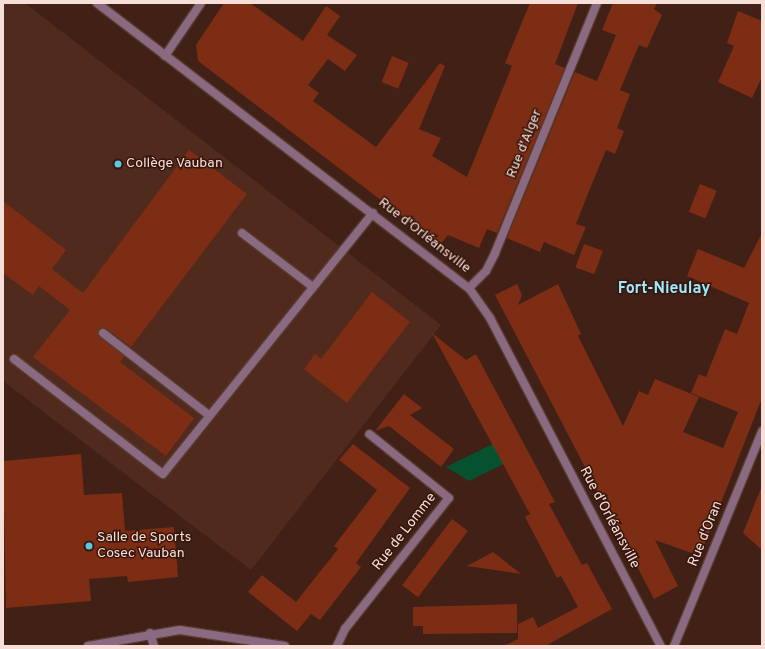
<!DOCTYPE html>
<meta charset="utf-8">
<style>
body{margin:0}
#map{position:relative;width:765px;height:649px;overflow:hidden;background:#412016;font-family:Overpass,sans-serif}
div>[style]{position:absolute}
.built>*{inset:0;background:#512a1e}
.green>*{inset:0;background:#055130}
.building>*{inset:0;background:#7c2d14;transform-origin:0 0}
.roads{filter:drop-shadow(1px 0 #5a3b31) drop-shadow(-1px 0 #5a3b31) drop-shadow(0 1px #5a3b31) drop-shadow(0 -1px #5a3b31)}
.service>*{height:8px;margin:-4px;padding:0 4px;transform-origin:4px;border-radius:4px;background:#8a6a80}
.minor>*{height:8px;margin:-4px;padding:0 4px;transform-origin:4px;border-radius:4px;background:#8a6a80}
.dots>*{width:11px;height:11px;translate:-50% -50%;box-sizing:border-box;border:2px solid #36160c;border-radius:50%}
span{translate:-50% -50%;white-space:nowrap;text-align:center;line-height:1.15;-webkit-text-stroke:3px #36160c;paint-order:stroke}
.street-label{font-size:14px;color:#f6dfd8}
.poi-label{font-size:14px;color:#f6dfd8}
.left{translate:0 -50%;text-align:left}
.quarter-label{font-size:16px;color:#9ce8fd;font-weight:700}
.frame{position:absolute;inset:0;border:4px solid #f6dfd8;pointer-events:none}
</style>
<div id="map">
<div class="built">
<div style="clip-path:polygon(3px 3px,25px 3px,441px 325px,251px 570px,3px 381px)"></div>
</div>
<div class="green">
<div style="clip-path:polygon(517px 432px,528px 452px,469px 481px,446px 467px)"></div>
</div>
<div class="building">
<div style="clip-path:polygon(224px 3px,250px 3px,303px 41px,326px 6px,340px 16px,327px 35px,357px 55px,345px 71px,328px 59px,308px 85px,319px 93px,313px 101px,376px 147px,440px 63px,445px 66px,419px 129px,441px 138px,432px 156px,467px 177px,512px 66px,505px 63px,530px 3px,578px 3px,555px 64px,565px 68px,497px 233px,487px 229px,479px 248px,448px 235px,440px 245px,198px 61px,196px 45px)"></div>
<div style="clip-path:polygon(613px 3px,657px 3px,654px 9px,662px 15px,647px 48px,639px 45px,620px 90px,630px 94px,617px 128px,624px 131px,615px 154px,606px 150px,589px 191px,576px 224px,586px 227px,574px 255px,544px 242px,540px 252px,507px 238px,575px 72px,597px 81px,616px 35px,602px 30px)"></div>
<div style="clip-path:polygon(738px 11px,762px 21px,762px 77px,752px 98px,718px 82px,734px 46px,727px 43px)"></div>
<div style="left:392px;top:56px;width:18px;height:28px;rotate:22deg"></div>
<div style="clip-path:polygon(189px 150px,247px 194px,131px 347px,106px 328px,98px 333px,124px 356px,120px 362px,194px 418px,166px 456px,33px 357px,70px 310px,39px 286px,33px 295px,3px 273px,3px 201px,66px 250px,52px 269px,83px 293px)"></div>
<div style="left:700px;top:184px;width:18px;height:30px;rotate:22deg"></div>
<div style="clip-path:polygon(762px 233px,762px 398px,700px 556px,655px 540px,678px 586px,654px 599px,495px 295px,517px 284px,522px 295px,518px 305px,558px 284px,581px 334px,578px 336px,623px 426px,639px 391px,648px 395px,655px 379px,699px 397px,683px 432px,723px 448px,738px 412px,691px 393px,699px 374px,706px 377px,725px 329px,737px 334px,749px 303px,687px 276px,698px 249px,744px 268px)"></div>
<div style="left:584px;top:244px;width:20px;height:25px;rotate:20deg"></div>
<div style="clip-path:polygon(372px 292px,410px 322px,347px 403px,304px 369px,315px 354px,321px 359px)"></div>
<div style="clip-path:polygon(432px 333px,466px 360px,476px 354px,555px 502px,549px 504px,582px 565px,587px 563px,612px 609px,547px 645px,506px 645px,518px 639px,518px 624px,533px 617px,538px 628px,578px 607px,561px 576px,557px 578px,525px 517px,530px 514px)"></div>
<div style="clip-path:polygon(404px 394px,422px 408px,410px 415px,454px 449px,441px 467px,389px 426px,375px 431px)"></div>
<div style="clip-path:polygon(353px 444px,410px 488px,356px 563px,361px 567px,320px 620px,311px 614px,297px 631px,248px 592px,262px 575px,296px 602px,338px 549px,334px 546px,377px 490px,339px 460px)"></div>
<div style="clip-path:polygon(81px 454px,84px 495px,122px 493px,125px 531px,174px 527px,178px 577px,128px 582px,127px 576px,89px 579px,91px 601px,6px 608px,3px 461px)"></div>
<div style="clip-path:polygon(761px 488px,762px 488px,762px 550px,743px 533px)"></div>
<div style="left:452px;top:519px;width:20px;height:83px;rotate:37deg"></div>
<div style="clip-path:polygon(493px 552px,521px 574px,467px 566px)"></div>
<div style="clip-path:polygon(517px 604px,517px 633px,423px 634px,423px 626px,413px 626px,413px 607px)"></div>
</div>
<div class="roads">
<div class="service">
<div style="left:242px;top:233px;width:89px;rotate:37.3deg"></div>
<div style="left:103px;top:333px;width:135px;rotate:37.8deg"></div>
<div style="left:14px;top:359px;width:188px;rotate:37.7deg"></div>
<div style="left:163px;top:474px;width:335px;rotate:-51.2deg"></div>
<div style="left:150px;top:633px;width:14px;rotate:73deg"></div>
</div>
<div class="minor">
<div style="left:97px;top:3px;width:469px;rotate:37.5deg"></div>
<div style="left:469px;top:288px;width:37px;rotate:55deg"></div>
<div style="left:490px;top:318px;width:370px;rotate:62.5deg"></div>
<div style="left:165px;top:56px;width:64px;rotate:-55.8deg"></div>
<div style="left:469px;top:288px;width:24px;rotate:-45deg"></div>
<div style="left:486px;top:271px;width:20px;rotate:-63deg"></div>
<div style="left:495px;top:253px;width:270px;rotate:-67.8deg"></div>
<div style="left:88px;top:646px;width:93px;rotate:-9.9deg"></div>
<div style="left:180px;top:630px;width:106px;rotate:8.7deg"></div>
<div style="left:337px;top:646px;width:19px;rotate:-65deg"></div>
<div style="left:345px;top:629px;width:167px;rotate:-51.6deg"></div>
<div style="left:449px;top:498px;width:102px;rotate:-141.3deg"></div>
<div style="left:674px;top:646px;width:232px;rotate:-67.7deg"></div>
</div>
</div>
<div class="dots">
<div style="left:118px;top:164px;background:#59c8e5"></div>
<div style="left:89px;top:546px;background:#59c8e5"></div>
</div>
<div class="street-label">
<span style="left:525px;top:144px;rotate:-68deg">Rue d'Alger</span>
<span style="left:424px;top:236px;rotate:38deg">Rue d'Orléansville</span>
<span style="left:609px;top:518px;rotate:62deg">Rue d'Orléansville</span>
<span style="left:405px;top:532px;rotate:-52deg">Rue de Lomme</span>
<span style="left:706px;top:534px;rotate:-68deg">Rue d'Oran</span>
</div>
<div class="poi-label">
<span class="left" style="left:126px;top:164px">Collège Vauban</span>
<span class="left" style="left:97px;top:546px">Salle de Sports<br>Cosec Vauban</span>
</div>
<div class="quarter-label">
<span style="left:664px;top:289px">Fort-Nieulay</span>
</div>
<div class="frame"></div>
</div>
